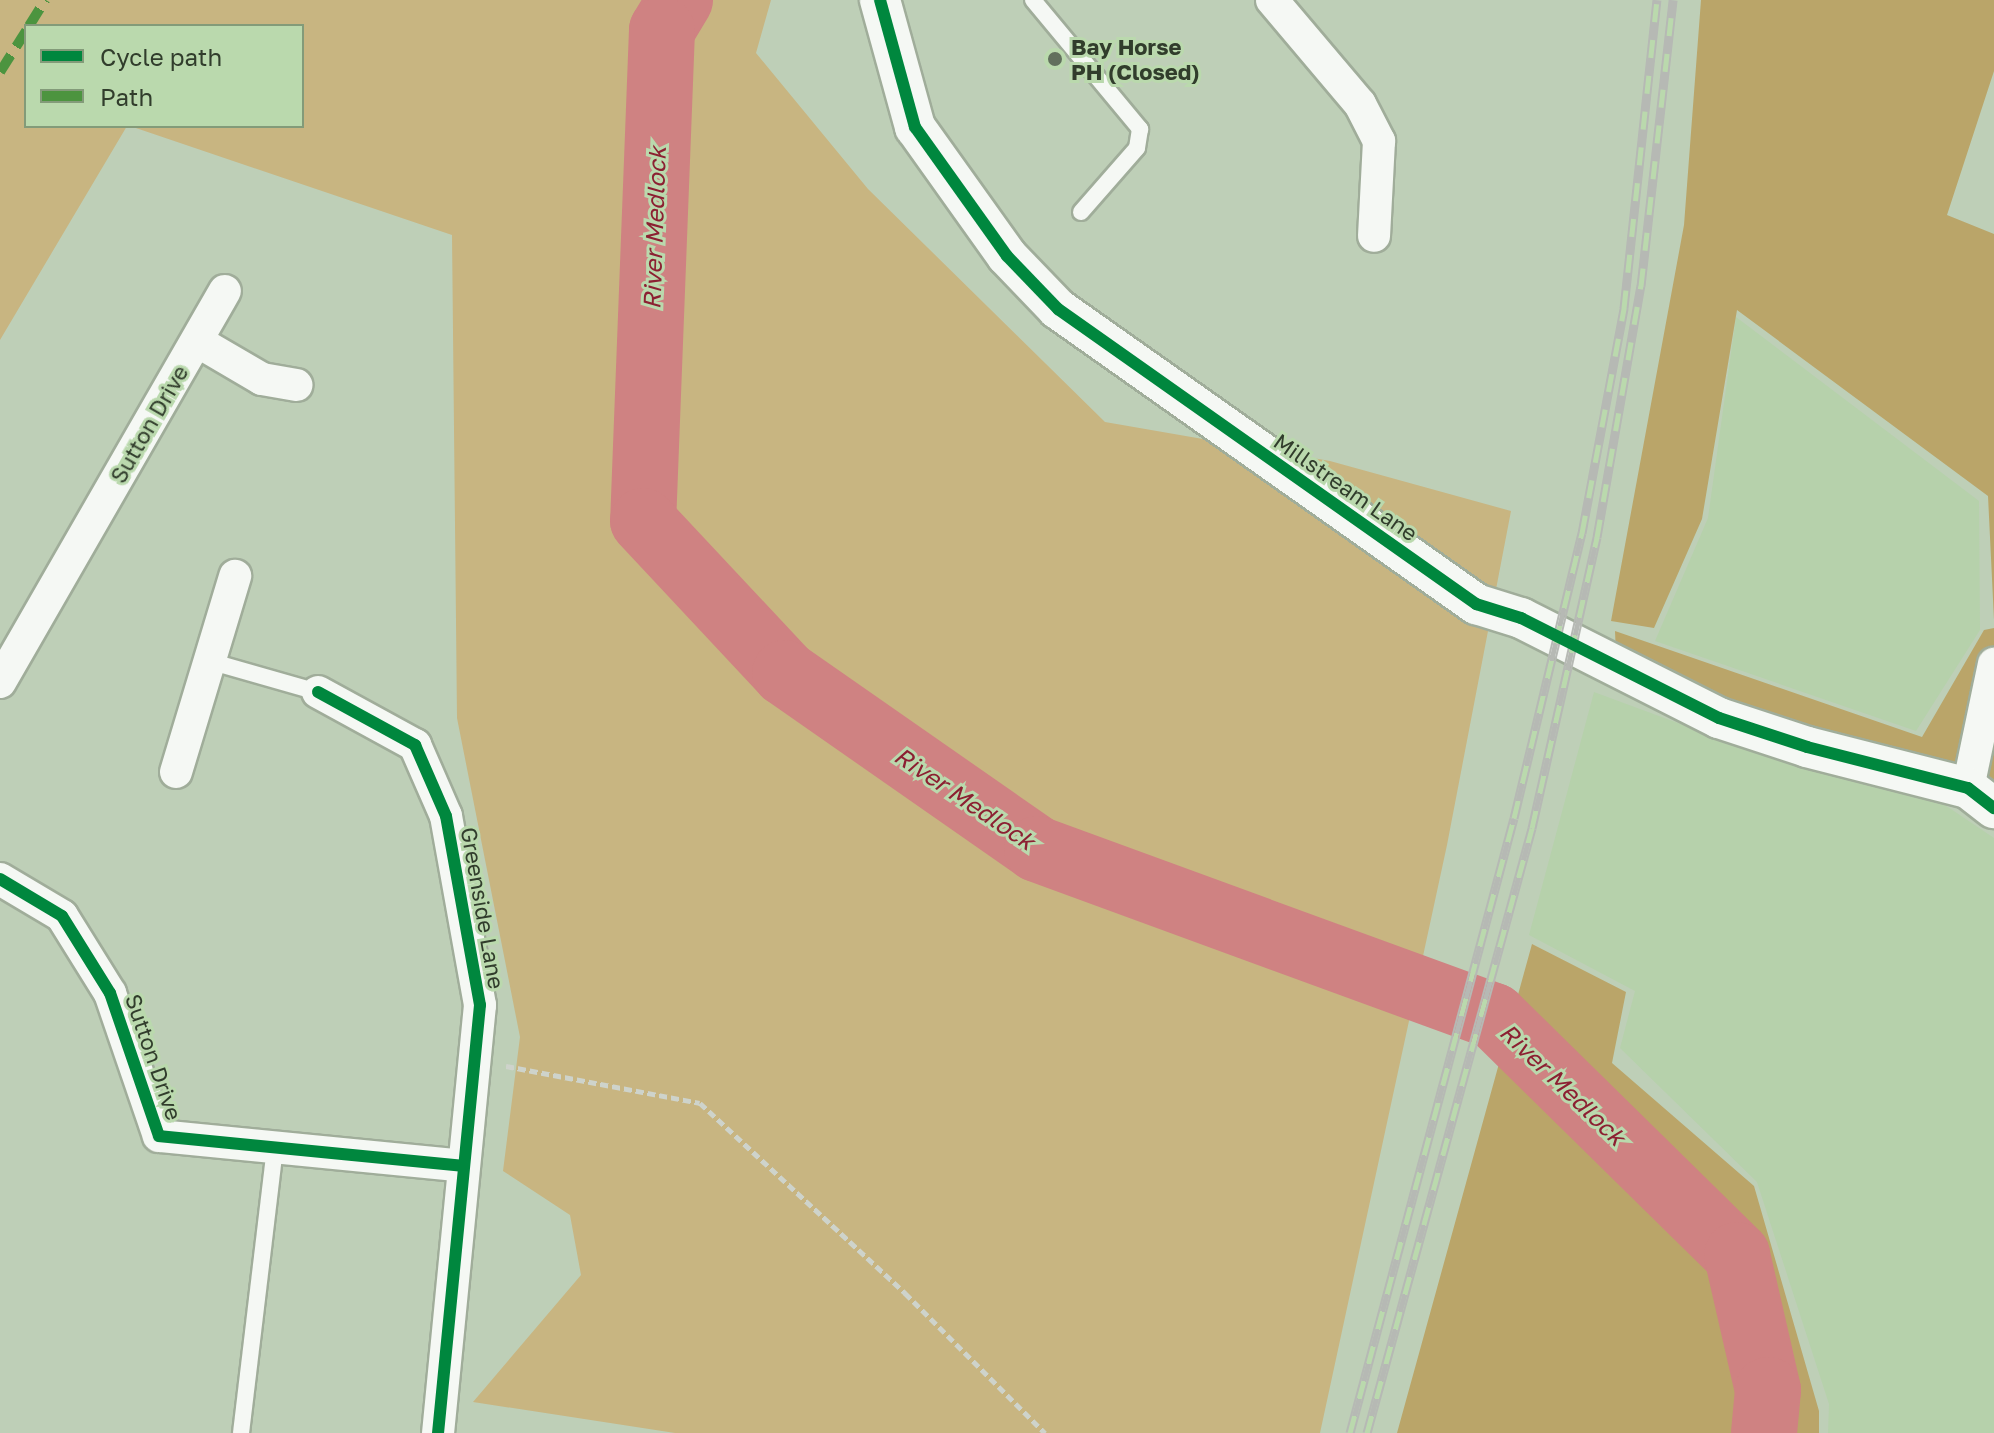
<!DOCTYPE html>
<style>
body{margin:0}
#map{position:relative;width:1994px;height:1433px;overflow:hidden;background:#becfb7;font-family:"Golos Text",sans-serif}
div>[style]{position:absolute}
.built>*{inset:0;background:#b6d1ab}
.green>*{inset:0;background:#c8b581}
.forest>*{inset:0;background:#baa569}
.river>*{height:66px;margin:-33px;padding:0 33px;transform-origin:33px;border-radius:33px;background:#cf8282}
.path>*{height:5px;margin-top:-2.5px;transform-origin:0;background:repeating-linear-gradient(90deg,#ced3cb 0 8px,transparent 0 12px)}
.roads{filter:drop-shadow(2px 0 #a0ad9a) drop-shadow(-2px 0 #a0ad9a) drop-shadow(0 2px #a0ad9a) drop-shadow(0 -2px #a0ad9a)}
.service>*{height:16px;margin:-8px;padding:0 8px;transform-origin:8px;border-radius:8px;background:#f5f8f4}
.minor>*{height:32px;margin:-16px;padding:0 16px;transform-origin:16px;border-radius:16px;background:#f5f8f4}
.tertiary>*{height:40px;margin:-20px;padding:0 20px;transform-origin:20px;border-radius:20px;background:#f5f8f4}
.rail>*{height:9px;margin-top:-4.5px;transform-origin:0;background:repeating-linear-gradient(90deg,#bad9ad 0 18px,#b6b9b4 0 36px);box-sizing:border-box;border-block:2px solid #b6b9b4}
.quiet>*{height:10px;margin-top:-5px;transform-origin:0;background:repeating-linear-gradient(90deg,#4c943f 0 20px,transparent 0 30px)}
.cycleway>*{height:12px;margin:-6px;padding:0 6px;transform-origin:6px;border-radius:6px;background:#00873e}
.dots>*{width:22px;height:22px;translate:-50% -50%;box-sizing:border-box;border:4px solid #bad9ad;border-radius:50%}
span{translate:-50% -50%;white-space:nowrap;text-align:center;line-height:1.15;-webkit-text-stroke:6px #bad9ad;paint-order:stroke}
.poi-label{font-size:22px;color:#313d2c;font-weight:700}
.left{translate:0 -50%;text-align:left}
.street-label{font-size:22px;color:#313d2c}
.water-label{font-size:24px;color:#8c2032;font-style:italic}
.legend{position:absolute;left:24px;top:24px;width:280px;height:104px;box-sizing:border-box;background:#bad9ad;border:2px solid #839b79;margin:0;padding:10px 14px;list-style:none;font-size:24px;color:#313d2c}
.legend li{display:flex;align-items:center;gap:16px;height:40px}
.legend b{width:40px;border:2px solid #839b79}
</style>
<div id="map">
<div class="built">
<div style="clip-path:polygon(1736px 317px,1979px 501px,1980px 630px,1916px 731px,1655px 641px,1708px 518px)"></div>
<div style="clip-path:polygon(1594px 692px,1767px 756px,1939px 801px,1994px 838px,1994px 1433px,1828px 1433px,1829px 1404px,1757px 1182px,1620px 1048px,1635px 991px,1529px 935px)"></div>
</div>
<div class="green">
<div style="clip-path:polygon(0 0,771px 0,756px 53px,868px 189px,1105px 422px,1330px 461px,1511px 511px,1447px 845px,1320px 1433px,675px 1433px,473px 1402px,581px 1275px,570px 1215px,503px 1171px,520px 1037px,457px 718px,452px 235px,130px 126px,302px 126px,302px 26px,26px 26px,26px 126px,127px 126px,0 340px)"></div>
</div>
<div class="forest">
<div style="clip-path:polygon(1701px 0,1994px 0,1994px 71px,1947px 215px,1994px 234px,1994px 620px,1988px 496px,1737px 310px,1702px 519px,1654px 628px,1611px 621px,1684px 225px)"></div>
<div style="clip-path:polygon(1994px 628px,1994px 791px,1678px 684px,1616px 655px,1615px 631px,1922px 737px,1984px 630px)"></div>
<div style="clip-path:polygon(1532px 944px,1626px 992px,1612px 1063px,1754px 1186px,1819px 1411px,1819px 1433px,1397px 1433px)"></div>
</div>
<div class="river">
<div style="left:680px;top:0;width:35px;rotate:121deg"></div>
<div style="left:662px;top:30px;width:491px;rotate:92.2deg"></div>
<div style="left:643px;top:521px;width:208px;rotate:46.9deg"></div>
<div style="left:785px;top:673px;width:307px;rotate:34.9deg"></div>
<div style="left:1037px;top:849px;width:487px;rotate:20.1deg"></div>
<div style="left:1494px;top:1016px;width:341px;rotate:44.5deg"></div>
<div style="left:1737px;top:1255px;width:139px;rotate:77.1deg"></div>
<div style="left:1768px;top:1390px;width:43px;rotate:95.3deg"></div>
</div>
<div class="path">
<div style="left:506px;top:1066px;width:197px;rotate:10.8deg"></div>
<div style="left:700px;top:1103px;width:280px;rotate:42.8deg"></div>
<div style="left:905px;top:1293px;width:198px;rotate:45deg"></div>
</div>
<div class="roads">
<div class="service">
<div style="left:1033px;top:0;width:168px;rotate:50.3deg"></div>
<div style="left:1140px;top:129px;width:19px;rotate:99deg"></div>
<div style="left:1137px;top:148px;width:85px;rotate:131.2deg"></div>
<div style="left:209px;top:661px;width:113px;rotate:15.9deg"></div>
<div style="left:241px;top:1433px;width:286px;rotate:-83.2deg"></div>
</div>
<div class="minor">
<div style="left:1272px;top:0;width:136px;rotate:49.8deg"></div>
<div style="left:1360px;top:104px;width:42px;rotate:62.8deg"></div>
<div style="left:1379px;top:141px;width:95px;rotate:93deg"></div>
<div style="left:197px;top:341px;width:75px;rotate:30.3deg"></div>
<div style="left:262px;top:379px;width:35px;rotate:10deg"></div>
<div style="left:0;top:682px;width:451px;rotate:-60.1deg"></div>
<div style="left:318px;top:692px;width:111px;rotate:28.7deg"></div>
<div style="left:415px;top:745px;width:77px;rotate:66.4deg"></div>
<div style="left:446px;top:816px;width:192px;rotate:79.8deg"></div>
<div style="left:480px;top:1005px;width:430px;rotate:95.6deg"></div>
<div style="left:176px;top:772px;width:205px;rotate:-73.2deg"></div>
<div style="left:1968px;top:788px;width:127px;rotate:-78.2deg"></div>
<div style="left:0;top:879px;width:72px;rotate:30.8deg"></div>
<div style="left:62px;top:916px;width:91px;rotate:58.1deg"></div>
<div style="left:110px;top:993px;width:151px;rotate:71.1deg"></div>
<div style="left:159px;top:1136px;width:306px;rotate:5.6deg"></div>
</div>
<div class="tertiary">
<div style="left:880px;top:0;width:132px;rotate:74.6deg"></div>
<div style="left:915px;top:127px;width:158px;rotate:54.5deg"></div>
<div style="left:1007px;top:256px;width:74px;rotate:46.1deg"></div>
<div style="left:1058px;top:309px;width:512px;rotate:35.21deg"></div>
<div style="left:1476px;top:604px;width:47px;rotate:17.3deg"></div>
<div style="left:1521px;top:618px;width:222px;rotate:26.8deg"></div>
<div style="left:1719px;top:718px;width:93px;rotate:18.2deg"></div>
<div style="left:1807px;top:747px;width:166px;rotate:14.3deg"></div>
<div style="left:1968px;top:788px;width:33px;rotate:38deg"></div>
</div>
</div>
<div class="rail">
<div style="left:1350px;top:1433px;width:636px;rotate:-75.07deg"></div>
<div style="left:1514px;top:818px;width:293px;rotate:-76.6deg"></div>
<div style="left:1582px;top:533px;width:229px;rotate:-79.4deg"></div>
<div style="left:1624px;top:308px;width:310px;rotate:-83.9deg"></div>
<div style="left:1367px;top:1433px;width:627px;rotate:-74.74deg"></div>
<div style="left:1532px;top:828px;width:298px;rotate:-77.4deg"></div>
<div style="left:1597px;top:537px;width:255px;rotate:-80.1deg"></div>
<div style="left:1641px;top:286px;width:288px;rotate:-83.6deg"></div>
</div>
<div class="quiet">
<div style="left:29px;top:26px;width:31px;rotate:-58deg"></div>
<div style="left:0;top:72px;width:49px;rotate:-57.6deg"></div>
</div>
<div class="cycleway">
<div style="left:880px;top:0;width:132px;rotate:74.6deg"></div>
<div style="left:915px;top:127px;width:158px;rotate:54.5deg"></div>
<div style="left:1007px;top:256px;width:74px;rotate:46.1deg"></div>
<div style="left:1058px;top:309px;width:512px;rotate:35.21deg"></div>
<div style="left:1476px;top:604px;width:47px;rotate:17.3deg"></div>
<div style="left:1521px;top:618px;width:222px;rotate:26.8deg"></div>
<div style="left:1719px;top:718px;width:93px;rotate:18.2deg"></div>
<div style="left:1807px;top:747px;width:166px;rotate:14.3deg"></div>
<div style="left:1968px;top:788px;width:33px;rotate:38deg"></div>
<div style="left:318px;top:692px;width:111px;rotate:28.7deg"></div>
<div style="left:415px;top:745px;width:77px;rotate:66.4deg"></div>
<div style="left:446px;top:816px;width:192px;rotate:79.8deg"></div>
<div style="left:480px;top:1005px;width:430px;rotate:95.6deg"></div>
<div style="left:0;top:879px;width:72px;rotate:30.8deg"></div>
<div style="left:62px;top:916px;width:91px;rotate:58.1deg"></div>
<div style="left:110px;top:993px;width:151px;rotate:71.1deg"></div>
<div style="left:159px;top:1136px;width:306px;rotate:5.6deg"></div>
</div>
<div class="dots">
<div style="left:1055px;top:59px;background:#62705d"></div>
</div>
<div class="poi-label">
<span class="left" style="left:1071px;top:59px">Bay Horse<br>PH (Closed)</span>
</div>
<div class="street-label">
<span style="left:149px;top:424px;rotate:-60deg">Sutton Drive</span>
<span style="left:1346px;top:487px;rotate:35deg">Millstream Lane</span>
<span style="left:483px;top:908px;rotate:80deg">Greenside Lane</span>
<span style="left:154px;top:1057px;rotate:71deg">Sutton Drive</span>
</div>
<div class="water-label">
<span style="left:654px;top:228px;rotate:-88deg">River Medlock</span>
<span style="left:965px;top:798px;rotate:34deg">River Medlock</span>
<span style="left:1563px;top:1084px;rotate:44deg">River Medlock</span>
</div>
<ul class="legend">
<li><b style="height:10px;background:#00873e"></b>Cycle path</li>
<li><b style="height:10px;background:#4c943f"></b>Path</li>
</ul>
</div>
